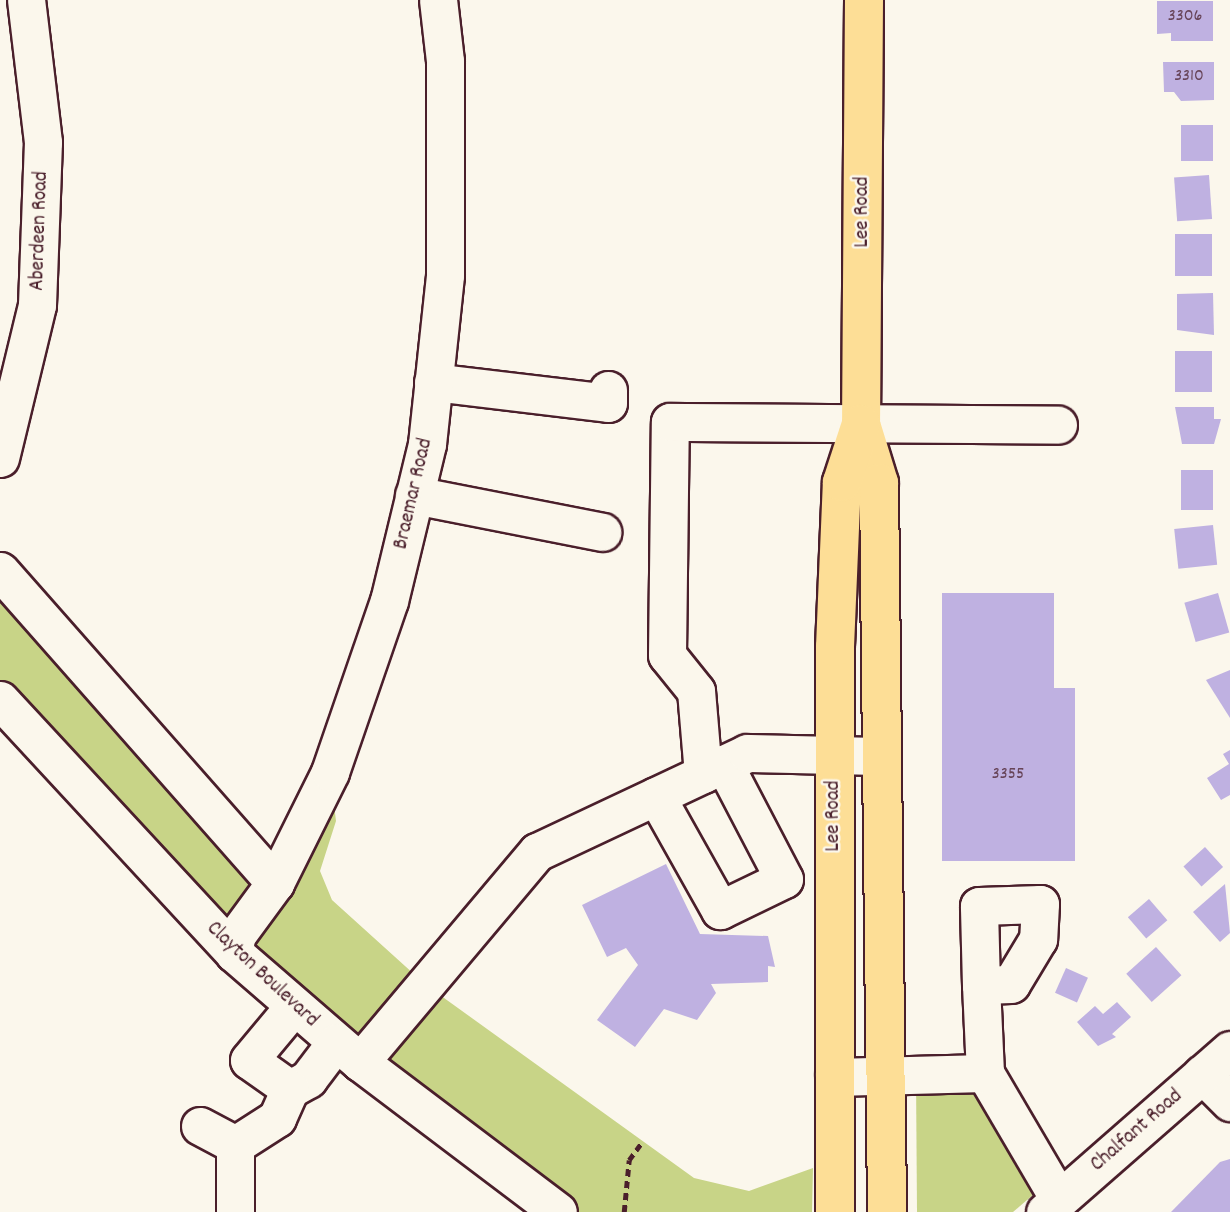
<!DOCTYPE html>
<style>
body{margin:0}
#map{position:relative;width:1230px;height:1212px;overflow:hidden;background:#fbf7ec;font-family:Dekko,sans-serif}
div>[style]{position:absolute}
.green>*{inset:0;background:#c8d487}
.building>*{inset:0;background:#bfb1e1;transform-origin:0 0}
.path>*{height:4.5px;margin-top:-2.25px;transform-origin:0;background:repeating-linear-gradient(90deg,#4a1f2b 0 7px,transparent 0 12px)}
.roads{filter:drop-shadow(2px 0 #4a1f2b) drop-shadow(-2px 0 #4a1f2b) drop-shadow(0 2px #4a1f2b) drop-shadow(0 -2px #4a1f2b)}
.minor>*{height:37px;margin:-18.5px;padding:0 18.5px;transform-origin:18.5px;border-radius:18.5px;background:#fbf7ec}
.major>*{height:38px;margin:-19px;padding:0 19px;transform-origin:19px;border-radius:19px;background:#fdde96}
span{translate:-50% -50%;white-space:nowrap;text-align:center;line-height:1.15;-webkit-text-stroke:5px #fbf7ec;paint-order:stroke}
.number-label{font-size:18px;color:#674458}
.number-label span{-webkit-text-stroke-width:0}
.street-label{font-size:21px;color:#4a1f2b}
</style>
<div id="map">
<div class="green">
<div style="clip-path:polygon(0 571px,275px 882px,330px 772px,336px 821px,320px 871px,332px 900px,426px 985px,694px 1178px,749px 1191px,813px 1168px,812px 1212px,558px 1212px,360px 1062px,0 700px)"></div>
<div style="clip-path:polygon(985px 1073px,1049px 1181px,1013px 1212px,917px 1212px,916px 1076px)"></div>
</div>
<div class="building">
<div style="clip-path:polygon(1157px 1px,1213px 1px,1213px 41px,1171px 41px,1171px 33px,1157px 34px)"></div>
<div style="clip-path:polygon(1163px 62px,1214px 62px,1214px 100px,1181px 101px,1174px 92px,1164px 92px)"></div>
<div style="left:1213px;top:125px;width:36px;height:32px;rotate:90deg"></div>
<div style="left:1209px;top:175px;width:44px;height:35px;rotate:86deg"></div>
<div style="left:1175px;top:234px;width:37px;height:42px"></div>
<div style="clip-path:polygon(1213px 293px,1214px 335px,1177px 330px,1177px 294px)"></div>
<div style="left:1175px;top:351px;width:37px;height:41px"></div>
<div style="clip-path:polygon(1175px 407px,1214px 407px,1214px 419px,1221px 419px,1214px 444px,1182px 444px)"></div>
<div style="left:1181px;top:470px;width:32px;height:40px"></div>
<div style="left:1213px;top:525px;width:40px;height:39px;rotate:84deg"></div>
<div style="clip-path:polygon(942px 593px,1054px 593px,1054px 688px,1075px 688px,1075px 861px,942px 861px)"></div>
<div style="left:1218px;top:593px;width:41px;height:35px;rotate:74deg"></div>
<div style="clip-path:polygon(1230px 670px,1230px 718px,1206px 680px)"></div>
<div style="clip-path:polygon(1230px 750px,1230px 795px,1221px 800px,1207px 778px,1229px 764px,1223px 754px)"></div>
<div style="left:1205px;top:847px;width:27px;height:29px;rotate:48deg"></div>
<div style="clip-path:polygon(666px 864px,700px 934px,768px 936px,775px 967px,768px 966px,768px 982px,711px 984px,716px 993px,697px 1020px,664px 1009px,635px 1047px,597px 1020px,638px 965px,626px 948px,607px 957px,582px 905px)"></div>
<div style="clip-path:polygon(1225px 884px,1230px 933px,1220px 942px,1193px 912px)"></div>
<div style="left:1149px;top:899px;width:28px;height:28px;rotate:49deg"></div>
<div style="left:1156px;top:947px;width:38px;height:40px;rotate:48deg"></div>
<div style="left:1066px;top:968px;width:24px;height:27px;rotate:24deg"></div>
<div style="clip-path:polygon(1117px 1002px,1131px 1017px,1112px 1034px,1116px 1037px,1098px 1046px,1077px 1022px,1095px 1006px,1103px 1014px)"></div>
<div style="clip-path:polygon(1230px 1159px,1230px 1212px,1171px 1212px,1220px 1162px)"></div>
</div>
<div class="path">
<div style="left:624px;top:1212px;width:52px;rotate:-84.5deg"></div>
<div style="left:629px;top:1160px;width:22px;rotate:-54deg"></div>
</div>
<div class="roads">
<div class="minor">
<div style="left:433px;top:382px;width:176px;rotate:6.8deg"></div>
<div style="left:608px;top:403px;width:13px;rotate:-90deg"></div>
<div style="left:0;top:458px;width:157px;rotate:-76.4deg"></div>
<div style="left:37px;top:305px;width:163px;rotate:-87.9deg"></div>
<div style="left:43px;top:142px;width:143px;rotate:-96.8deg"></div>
<div style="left:414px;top:495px;width:192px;rotate:11.1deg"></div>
<div style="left:0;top:571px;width:416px;rotate:48.6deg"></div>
<div style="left:0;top:700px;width:345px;rotate:47.2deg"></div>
<div style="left:234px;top:953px;width:167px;rotate:40.9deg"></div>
<div style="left:360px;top:1062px;width:248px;rotate:37.1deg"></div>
<div style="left:703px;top:774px;width:83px;rotate:-94.8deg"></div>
<div style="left:696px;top:691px;width:46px;rotate:-128.9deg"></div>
<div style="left:667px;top:655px;width:233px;rotate:-89.3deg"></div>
<div style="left:670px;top:422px;width:388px;rotate:0.4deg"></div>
<div style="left:656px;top:796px;width:131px;rotate:60.7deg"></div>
<div style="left:720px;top:910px;width:71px;rotate:-25.8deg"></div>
<div style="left:784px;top:879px;width:130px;rotate:-117.6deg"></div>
<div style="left:234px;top:953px;width:17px;rotate:-83deg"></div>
<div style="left:236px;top:936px;width:66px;rotate:-53.7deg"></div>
<div style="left:275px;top:883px;width:124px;rotate:-63.6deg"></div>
<div style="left:330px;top:772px;width:181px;rotate:-71deg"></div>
<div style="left:389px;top:601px;width:162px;rotate:-76.4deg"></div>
<div style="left:427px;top:444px;width:170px;rotate:-83.9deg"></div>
<div style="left:445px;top:275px;width:214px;rotate:-90deg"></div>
<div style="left:445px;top:61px;width:61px;rotate:-96.5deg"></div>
<div style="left:360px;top:1062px;width:275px;rotate:-49.9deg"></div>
<div style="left:537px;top:852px;width:232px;rotate:-25.2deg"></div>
<div style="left:747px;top:753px;width:133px;rotate:1.3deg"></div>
<div style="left:985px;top:1073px;width:146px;rotate:59.6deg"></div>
<div style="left:1202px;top:1074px;width:40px;rotate:45deg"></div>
<div style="left:834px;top:1077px;width:151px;rotate:-1.5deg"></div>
<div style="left:985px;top:1073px;width:88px;rotate:-92.6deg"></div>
<div style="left:981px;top:985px;width:79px;rotate:-91.5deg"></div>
<div style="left:979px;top:906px;width:61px;rotate:-1.9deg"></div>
<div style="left:1040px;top:904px;width:35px;rotate:93deg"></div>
<div style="left:1038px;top:939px;width:52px;rotate:121deg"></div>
<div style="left:1011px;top:984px;width:30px;rotate:178deg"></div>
<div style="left:290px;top:1089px;width:21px;rotate:-29deg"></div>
<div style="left:308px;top:1079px;width:46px;rotate:-52.9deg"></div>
<div style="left:200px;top:1126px;width:40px;rotate:28deg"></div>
<div style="left:235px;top:1145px;width:67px;rotate:90deg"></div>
<div style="left:235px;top:1145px;width:50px;rotate:-32.7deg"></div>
<div style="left:277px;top:1118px;width:32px;rotate:-66deg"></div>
<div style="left:290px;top:1089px;width:50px;rotate:-144.7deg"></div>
<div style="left:249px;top:1060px;width:70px;rotate:-50.2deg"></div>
<div style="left:1045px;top:1212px;width:246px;rotate:-41.2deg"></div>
</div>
<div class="major">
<div style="left:864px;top:0;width:424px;rotate:90.4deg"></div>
<div style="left:861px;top:424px;width:62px;rotate:73deg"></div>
<div style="left:879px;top:483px;width:729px;rotate:89.37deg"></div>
<div style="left:835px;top:1212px;width:565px;rotate:-90deg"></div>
<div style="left:835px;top:647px;width:165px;rotate:-87.6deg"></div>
<div style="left:842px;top:482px;width:61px;rotate:-71.9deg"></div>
</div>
</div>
<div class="number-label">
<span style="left:1185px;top:17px">3306</span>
<span style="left:1189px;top:77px">3310</span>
<span style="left:1008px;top:775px">3355</span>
</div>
<div class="street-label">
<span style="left:863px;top:212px;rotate:-90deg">Lee Road</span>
<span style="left:40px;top:231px;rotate:-88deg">Aberdeen Road</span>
<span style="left:414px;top:494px;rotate:-77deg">Braemar Road</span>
<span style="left:834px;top:816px;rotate:-90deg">Lee Road</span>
<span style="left:262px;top:975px;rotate:43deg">Clayton Boulevard</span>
<span style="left:1137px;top:1131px;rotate:-41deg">Chalfant Road</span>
</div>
</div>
